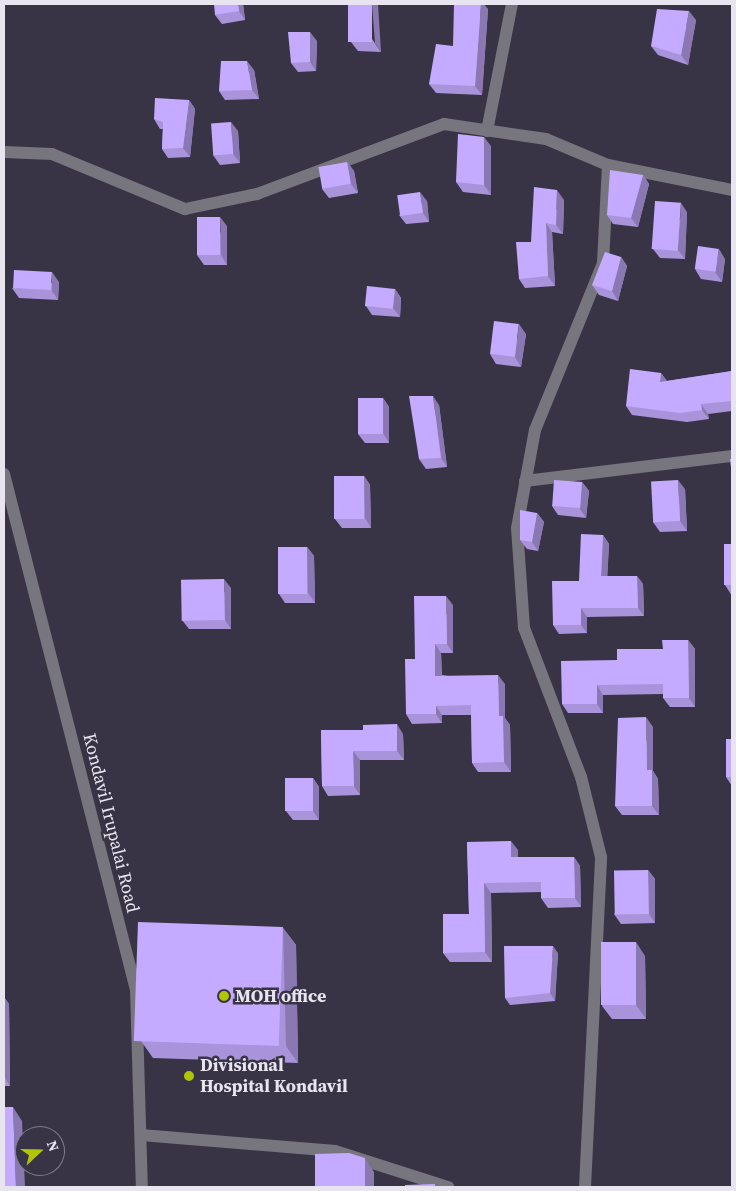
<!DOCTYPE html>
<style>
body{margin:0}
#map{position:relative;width:736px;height:1191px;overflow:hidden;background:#393445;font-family:"Source Serif 4",serif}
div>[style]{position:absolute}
.minor>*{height:12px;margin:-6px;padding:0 6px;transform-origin:6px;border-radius:6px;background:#77757e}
.wall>*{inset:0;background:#a993db}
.shaded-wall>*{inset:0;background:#8a78b2}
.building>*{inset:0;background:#c5abff;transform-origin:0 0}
.dots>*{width:14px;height:14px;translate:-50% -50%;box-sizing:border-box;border:2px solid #393445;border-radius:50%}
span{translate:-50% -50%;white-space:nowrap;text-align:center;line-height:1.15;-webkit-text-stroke:5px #393445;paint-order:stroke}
.street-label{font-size:18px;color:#e8e5f1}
.poi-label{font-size:18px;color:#e8e5f1;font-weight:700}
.left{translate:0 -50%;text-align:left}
.frame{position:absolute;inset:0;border:5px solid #e8e5f1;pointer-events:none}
.north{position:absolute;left:15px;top:1126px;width:50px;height:50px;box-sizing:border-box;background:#393445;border:1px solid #7f7b8a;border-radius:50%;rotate:69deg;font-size:14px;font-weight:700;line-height:20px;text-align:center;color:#e8e5f1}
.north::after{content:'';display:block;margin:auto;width:18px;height:22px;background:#afc506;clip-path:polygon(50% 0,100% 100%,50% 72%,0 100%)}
</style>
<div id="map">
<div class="minor">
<div style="left:487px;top:131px;width:129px;rotate:-78.9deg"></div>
<div style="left:4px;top:152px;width:48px;rotate:2.4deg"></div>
<div style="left:52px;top:154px;width:144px;rotate:22.5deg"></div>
<div style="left:185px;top:209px;width:74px;rotate:-11.8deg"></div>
<div style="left:257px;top:194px;width:200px;rotate:-20.5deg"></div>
<div style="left:444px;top:124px;width:103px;rotate:8.4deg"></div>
<div style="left:546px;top:139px;width:67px;rotate:22.8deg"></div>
<div style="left:608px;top:165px;width:126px;rotate:11.4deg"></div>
<div style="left:4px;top:474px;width:533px;rotate:75.65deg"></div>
<div style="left:136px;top:990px;width:197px;rotate:88.3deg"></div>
<div style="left:525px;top:481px;width:209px;rotate:-6.9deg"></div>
<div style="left:141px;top:1135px;width:195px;rotate:4.7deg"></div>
<div style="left:335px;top:1151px;width:119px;rotate:17.7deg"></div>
<div style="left:585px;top:1187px;width:330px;rotate:-87.2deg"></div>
<div style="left:601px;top:857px;width:82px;rotate:-104deg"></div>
<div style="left:581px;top:777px;width:160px;rotate:-110.9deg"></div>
<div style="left:524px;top:628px;width:100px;rotate:-94deg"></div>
<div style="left:517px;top:528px;width:100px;rotate:-79.6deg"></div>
<div style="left:535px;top:430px;width:180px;rotate:-67.8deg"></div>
<div style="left:603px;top:263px;width:98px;rotate:-87.1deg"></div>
</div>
<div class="wall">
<div style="clip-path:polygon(243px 4px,245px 20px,222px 24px,215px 15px)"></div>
<div style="clip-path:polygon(348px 4px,381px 52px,358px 51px,351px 42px)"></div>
<div style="clip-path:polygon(488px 9px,482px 95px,436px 93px,429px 84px,453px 46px)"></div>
<div style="clip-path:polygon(696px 20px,688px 65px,658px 55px,651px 46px)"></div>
<div style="clip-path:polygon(317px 41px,316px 71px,298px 72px,291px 63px)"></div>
<div style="clip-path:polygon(254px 70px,259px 99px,225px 100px,219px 91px)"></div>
<div style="clip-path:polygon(189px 100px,195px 109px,190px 157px,168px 158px,162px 149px,163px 129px,160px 129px,154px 119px)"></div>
<div style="clip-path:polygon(238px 131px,240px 163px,220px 165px,213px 155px)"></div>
<div style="clip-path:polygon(491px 146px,491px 195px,463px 192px,456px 182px)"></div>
<div style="clip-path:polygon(347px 162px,354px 171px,358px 193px,329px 198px,322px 189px)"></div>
<div style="clip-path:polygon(643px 175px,649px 184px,638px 227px,613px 224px,607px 215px)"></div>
<div style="clip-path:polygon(564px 200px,563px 234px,552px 232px,555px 286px,525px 288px,519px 279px,531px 242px)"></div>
<div style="clip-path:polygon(427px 201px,429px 222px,406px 224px,399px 215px)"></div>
<div style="clip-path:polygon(687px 212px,685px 259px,660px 258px,653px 249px)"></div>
<div style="clip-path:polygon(227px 226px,227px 265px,204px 265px,197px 255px)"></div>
<div style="clip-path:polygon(621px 257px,627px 266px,618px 301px,599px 295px,592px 285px)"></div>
<div style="clip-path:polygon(725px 259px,722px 282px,701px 279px,695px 269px)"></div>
<div style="clip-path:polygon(59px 282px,58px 300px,19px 298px,12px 288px)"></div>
<div style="clip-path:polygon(395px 289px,401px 298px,400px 317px,372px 315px,366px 306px)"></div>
<div style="clip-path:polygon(526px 334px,521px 367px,496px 364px,490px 354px)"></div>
<div style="clip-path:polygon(732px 371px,732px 411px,708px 414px,709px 419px,687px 422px,632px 415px,626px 406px,661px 373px,667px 381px)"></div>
<div style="clip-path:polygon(383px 398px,389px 407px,389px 443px,365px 443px,358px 434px)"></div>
<div style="clip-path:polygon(439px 405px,447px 467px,426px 469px,419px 459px)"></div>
<div style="clip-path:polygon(364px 476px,370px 485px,371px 528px,342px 528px,335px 519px)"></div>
<div style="clip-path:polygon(582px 482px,589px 491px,586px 518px,558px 515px,552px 506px)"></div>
<div style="clip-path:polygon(685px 489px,687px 531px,660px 532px,653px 522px)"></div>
<div style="clip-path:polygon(537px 513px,544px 522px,538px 551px,527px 549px,520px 540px)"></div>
<div style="clip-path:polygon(603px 535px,609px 544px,607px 576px,637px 576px,643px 584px,644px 616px,587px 617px,587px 633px,559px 634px,553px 625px,579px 581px)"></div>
<div style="clip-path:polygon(732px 544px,732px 596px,725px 585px)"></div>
<div style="clip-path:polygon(307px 547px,314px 556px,315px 603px,285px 603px,279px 594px)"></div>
<div style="clip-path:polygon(231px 588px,231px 629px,189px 629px,182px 620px)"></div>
<div style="clip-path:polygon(453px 605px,453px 653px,441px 653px,442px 675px,505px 684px,505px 718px,510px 725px,511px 772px,478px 772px,472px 763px,471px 715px,442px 715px,442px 723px,412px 724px,406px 714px,415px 659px)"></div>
<div style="clip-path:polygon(688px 640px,695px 649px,695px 707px,670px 707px,663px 698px,663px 694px,603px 695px,603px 713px,568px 713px,562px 704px,617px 660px,663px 649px)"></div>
<div style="clip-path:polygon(653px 727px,653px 771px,658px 779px,659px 815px,622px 815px,615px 806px)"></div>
<div style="clip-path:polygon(321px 730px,403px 734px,404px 760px,360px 760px,360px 795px,328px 796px,322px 786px)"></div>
<div style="clip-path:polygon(732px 739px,732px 786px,726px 777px)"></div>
<div style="clip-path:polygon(313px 778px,319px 787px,319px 820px,293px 820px,286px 811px)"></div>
<div style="clip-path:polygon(467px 842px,518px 850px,518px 857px,574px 857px,580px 866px,581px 907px,548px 908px,541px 898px,541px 892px,491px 893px,492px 962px,450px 962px,443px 953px,469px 914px)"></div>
<div style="clip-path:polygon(648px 870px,655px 879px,655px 923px,621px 924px,614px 914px)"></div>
<div style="clip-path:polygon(283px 928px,296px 945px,298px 1063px,153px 1058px,141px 1041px)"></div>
<div style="clip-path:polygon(558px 953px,555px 1001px,510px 1005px,505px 998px)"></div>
<div style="clip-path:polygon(645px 956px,646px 1019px,612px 1019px,602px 1006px)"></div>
<div style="clip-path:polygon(4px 997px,9px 1004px,10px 1086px,4px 1086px)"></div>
</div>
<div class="shaded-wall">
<div style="clip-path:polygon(238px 4px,243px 4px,245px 20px,239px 11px)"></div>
<div style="clip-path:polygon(372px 4px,378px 4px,381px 52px,375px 43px)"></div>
<div style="clip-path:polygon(481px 4px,484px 4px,488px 9px,482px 95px,475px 86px)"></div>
<div style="clip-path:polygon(689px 11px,696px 20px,688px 65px,681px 55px)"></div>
<div style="clip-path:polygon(310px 32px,317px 41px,316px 71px,310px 62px)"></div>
<div style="clip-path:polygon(247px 61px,254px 70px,259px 99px,252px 90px)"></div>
<div style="clip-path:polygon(189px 100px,195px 109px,190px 157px,183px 148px)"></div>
<div style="clip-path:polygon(231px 122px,238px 131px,240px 163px,233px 154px)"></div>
<div style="clip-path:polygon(484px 137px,491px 146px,491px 195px,484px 185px)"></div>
<div style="clip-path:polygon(347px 162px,354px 171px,358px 193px,351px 184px)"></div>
<div style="clip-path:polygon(643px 175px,649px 184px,638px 227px,631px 218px)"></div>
<div style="clip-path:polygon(557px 190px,564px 200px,563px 234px,556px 225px)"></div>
<div style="clip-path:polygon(420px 192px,427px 201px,429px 222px,423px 213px)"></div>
<div style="clip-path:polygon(681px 203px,687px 212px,685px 259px,678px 250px)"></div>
<div style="clip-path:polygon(220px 217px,227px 226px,227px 265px,221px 255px)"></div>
<div style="clip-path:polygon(546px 223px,552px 232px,555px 286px,548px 276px)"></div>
<div style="clip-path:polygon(719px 249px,725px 259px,722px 282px,715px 272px)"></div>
<div style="clip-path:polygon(621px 257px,627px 266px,618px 301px,612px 291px)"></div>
<div style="clip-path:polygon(52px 272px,59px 282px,58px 300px,52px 291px)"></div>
<div style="clip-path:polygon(395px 289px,401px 298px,400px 317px,393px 308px)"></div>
<div style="clip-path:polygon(519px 324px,526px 334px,521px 367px,515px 357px)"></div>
<div style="clip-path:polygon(661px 373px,668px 383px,660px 382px)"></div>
<div style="clip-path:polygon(433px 396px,439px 405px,447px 467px,441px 458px)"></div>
<div style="clip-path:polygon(383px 398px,389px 407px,389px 443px,383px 433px)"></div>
<div style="clip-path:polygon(701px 404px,708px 414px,709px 419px,702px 410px)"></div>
<div style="clip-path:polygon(364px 476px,370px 485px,371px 528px,365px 518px)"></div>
<div style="clip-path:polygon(678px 480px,685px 489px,687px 531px,680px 521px)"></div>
<div style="clip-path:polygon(582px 482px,589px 491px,586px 518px,580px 509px)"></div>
<div style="clip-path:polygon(537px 513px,544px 522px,538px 551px,532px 542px)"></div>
<div style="clip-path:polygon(603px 535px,609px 544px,607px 585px,601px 576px)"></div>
<div style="clip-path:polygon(307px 547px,314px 556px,315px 603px,308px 593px)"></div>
<div style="clip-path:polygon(637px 576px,643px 584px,644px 616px,638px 608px)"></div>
<div style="clip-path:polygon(224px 579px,231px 588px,231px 629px,225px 620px)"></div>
<div style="clip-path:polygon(446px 596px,453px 605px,453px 653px,447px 644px)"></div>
<div style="clip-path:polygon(581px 608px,587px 617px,587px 633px,581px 625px)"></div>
<div style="clip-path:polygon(688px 640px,695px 649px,695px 707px,689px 698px)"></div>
<div style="clip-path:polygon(435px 644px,441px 653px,442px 685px,435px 676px)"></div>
<div style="clip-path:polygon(498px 675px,505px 684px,505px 718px,510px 725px,511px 772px,504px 762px,499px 716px)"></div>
<div style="clip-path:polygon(597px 685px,603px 695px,603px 713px,597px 704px)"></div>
<div style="clip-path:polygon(436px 706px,442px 715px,442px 723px,436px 714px)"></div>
<div style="clip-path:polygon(646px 717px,653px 727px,653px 771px,658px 779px,659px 815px,652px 806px,647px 770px)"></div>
<div style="clip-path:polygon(397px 724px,403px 734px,404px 760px,397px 751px)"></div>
<div style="clip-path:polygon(353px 751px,360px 760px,360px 795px,354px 786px)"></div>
<div style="clip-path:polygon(313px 778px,319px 787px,319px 820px,313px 811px)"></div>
<div style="clip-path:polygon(511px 841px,518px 850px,518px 866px,511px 857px)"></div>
<div style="clip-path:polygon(574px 857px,580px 866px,581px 907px,575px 898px)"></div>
<div style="clip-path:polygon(648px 870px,655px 879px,655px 923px,649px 914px)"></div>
<div style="clip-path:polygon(484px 883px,491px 893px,492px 962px,485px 952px)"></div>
<div style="clip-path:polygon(283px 928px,296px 945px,298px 1063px,286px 1046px)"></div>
<div style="clip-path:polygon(636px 942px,645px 956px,646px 1019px,636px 1005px)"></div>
<div style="clip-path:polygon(553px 946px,558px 953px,555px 1001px,550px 993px)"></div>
<div style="clip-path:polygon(4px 997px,9px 1004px,10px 1086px,4px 1077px)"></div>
<div style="clip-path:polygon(13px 1107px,22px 1121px,25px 1187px,16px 1187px)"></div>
<div style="clip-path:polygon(365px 1158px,374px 1172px,374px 1187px,365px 1187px)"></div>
</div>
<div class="building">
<div style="clip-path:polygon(214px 4px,238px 4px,239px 11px,215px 15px)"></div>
<div style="left:348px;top:4px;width:24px;height:38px"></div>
<div style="clip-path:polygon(454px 4px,481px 4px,475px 86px,429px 84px,436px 44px,453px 46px)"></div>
<div style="clip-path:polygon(657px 9px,689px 11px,681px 55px,651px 46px)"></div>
<div style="clip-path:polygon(288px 32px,310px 32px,310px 62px,291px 63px)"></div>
<div style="clip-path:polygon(221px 61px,247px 61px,252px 90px,219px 91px)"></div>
<div style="clip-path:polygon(155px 98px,189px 100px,183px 148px,162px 149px,163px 122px,154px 119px)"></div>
<div style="left:231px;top:122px;width:32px;height:20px;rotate:86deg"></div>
<div style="clip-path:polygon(458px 134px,484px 137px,484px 185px,456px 182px)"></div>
<div style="left:347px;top:162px;width:22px;height:29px;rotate:80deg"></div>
<div style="clip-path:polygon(610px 170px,643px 175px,631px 218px,607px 215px)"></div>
<div style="clip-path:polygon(534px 187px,557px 190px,556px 225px,546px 223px,548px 276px,519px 279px,516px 242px,531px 242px)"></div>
<div style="left:420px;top:192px;width:21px;height:23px;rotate:82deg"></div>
<div style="left:655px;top:201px;width:26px;height:48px;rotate:4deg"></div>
<div style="left:197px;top:217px;width:23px;height:38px"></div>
<div style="left:698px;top:246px;width:21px;height:23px;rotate:8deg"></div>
<div style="clip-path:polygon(605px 252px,621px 257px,612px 291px,592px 285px)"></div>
<div style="left:14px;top:270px;width:38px;height:18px;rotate:3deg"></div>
<div style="left:367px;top:286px;width:28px;height:20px;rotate:6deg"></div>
<div style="left:494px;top:321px;width:25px;height:33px;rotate:7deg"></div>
<div style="clip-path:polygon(630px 369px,661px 373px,660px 382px,732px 371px,732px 401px,701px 404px,702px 410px,680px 413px,626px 406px)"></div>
<div style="clip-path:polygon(409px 396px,433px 396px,441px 458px,419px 459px)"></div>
<div style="left:358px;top:398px;width:25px;height:36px"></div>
<div style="clip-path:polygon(730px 459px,732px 459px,732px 476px)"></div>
<div style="left:334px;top:476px;width:30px;height:43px"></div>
<div style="left:554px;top:480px;width:28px;height:26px;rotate:4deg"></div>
<div style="left:678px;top:480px;width:41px;height:27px;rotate:87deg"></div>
<div style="clip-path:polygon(520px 510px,537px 513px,532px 542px,520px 540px)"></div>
<div style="clip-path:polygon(581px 534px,603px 535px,601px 576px,637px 576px,638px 608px,581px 608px,581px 625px,553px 625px,552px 581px,579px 581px)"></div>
<div style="left:724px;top:544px;width:8px;height:41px"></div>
<div style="left:278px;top:547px;width:29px;height:47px"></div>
<div style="left:224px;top:579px;width:41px;height:43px;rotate:89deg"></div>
<div style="clip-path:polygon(414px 596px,446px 596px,447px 644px,435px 644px,435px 676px,498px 675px,499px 716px,503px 716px,504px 762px,472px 763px,471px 705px,436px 706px,436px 714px,406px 714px,405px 659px,415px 659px)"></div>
<div style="clip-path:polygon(662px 640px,688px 640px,689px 698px,663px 698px,663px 684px,597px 685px,597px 704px,562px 704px,561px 661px,617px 660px,617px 649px,663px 649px)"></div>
<div style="clip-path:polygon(646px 717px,647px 770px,652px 770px,652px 806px,615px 806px,618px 718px)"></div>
<div style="clip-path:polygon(397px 724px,397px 751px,353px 751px,354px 786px,322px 786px,321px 730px,363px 730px,363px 725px)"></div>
<div style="left:726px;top:739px;width:6px;height:38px"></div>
<div style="left:285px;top:778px;width:28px;height:33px"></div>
<div style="clip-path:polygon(511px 841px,511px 857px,574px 857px,575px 898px,541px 898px,541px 882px,484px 883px,485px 952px,443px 953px,443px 914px,469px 914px,467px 842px)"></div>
<div style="left:648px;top:870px;width:44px;height:34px;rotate:89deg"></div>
<div style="left:138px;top:922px;width:145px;height:119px;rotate:2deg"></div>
<div style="left:636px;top:942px;width:63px;height:35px;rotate:90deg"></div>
<div style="clip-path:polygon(504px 946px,553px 946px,550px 993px,505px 998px)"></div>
<div style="clip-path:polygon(4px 1107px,13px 1107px,16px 1187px,4px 1187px)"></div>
<div style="clip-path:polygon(349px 1153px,365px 1158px,365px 1187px,315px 1187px,315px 1154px)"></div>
<div style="clip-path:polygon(435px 1184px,435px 1187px,405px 1187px,405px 1185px)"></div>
</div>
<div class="dots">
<div style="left:224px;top:996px;background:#afc506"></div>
<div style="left:189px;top:1076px;background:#afc506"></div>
</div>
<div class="street-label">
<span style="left:111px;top:823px;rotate:76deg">Kondavil Irupalai Road</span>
</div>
<div class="poi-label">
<span class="left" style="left:235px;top:996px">MOH office</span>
<span class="left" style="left:200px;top:1076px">Divisional<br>Hospital Kondavil</span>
</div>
<div class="frame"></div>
<div class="north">N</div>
</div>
